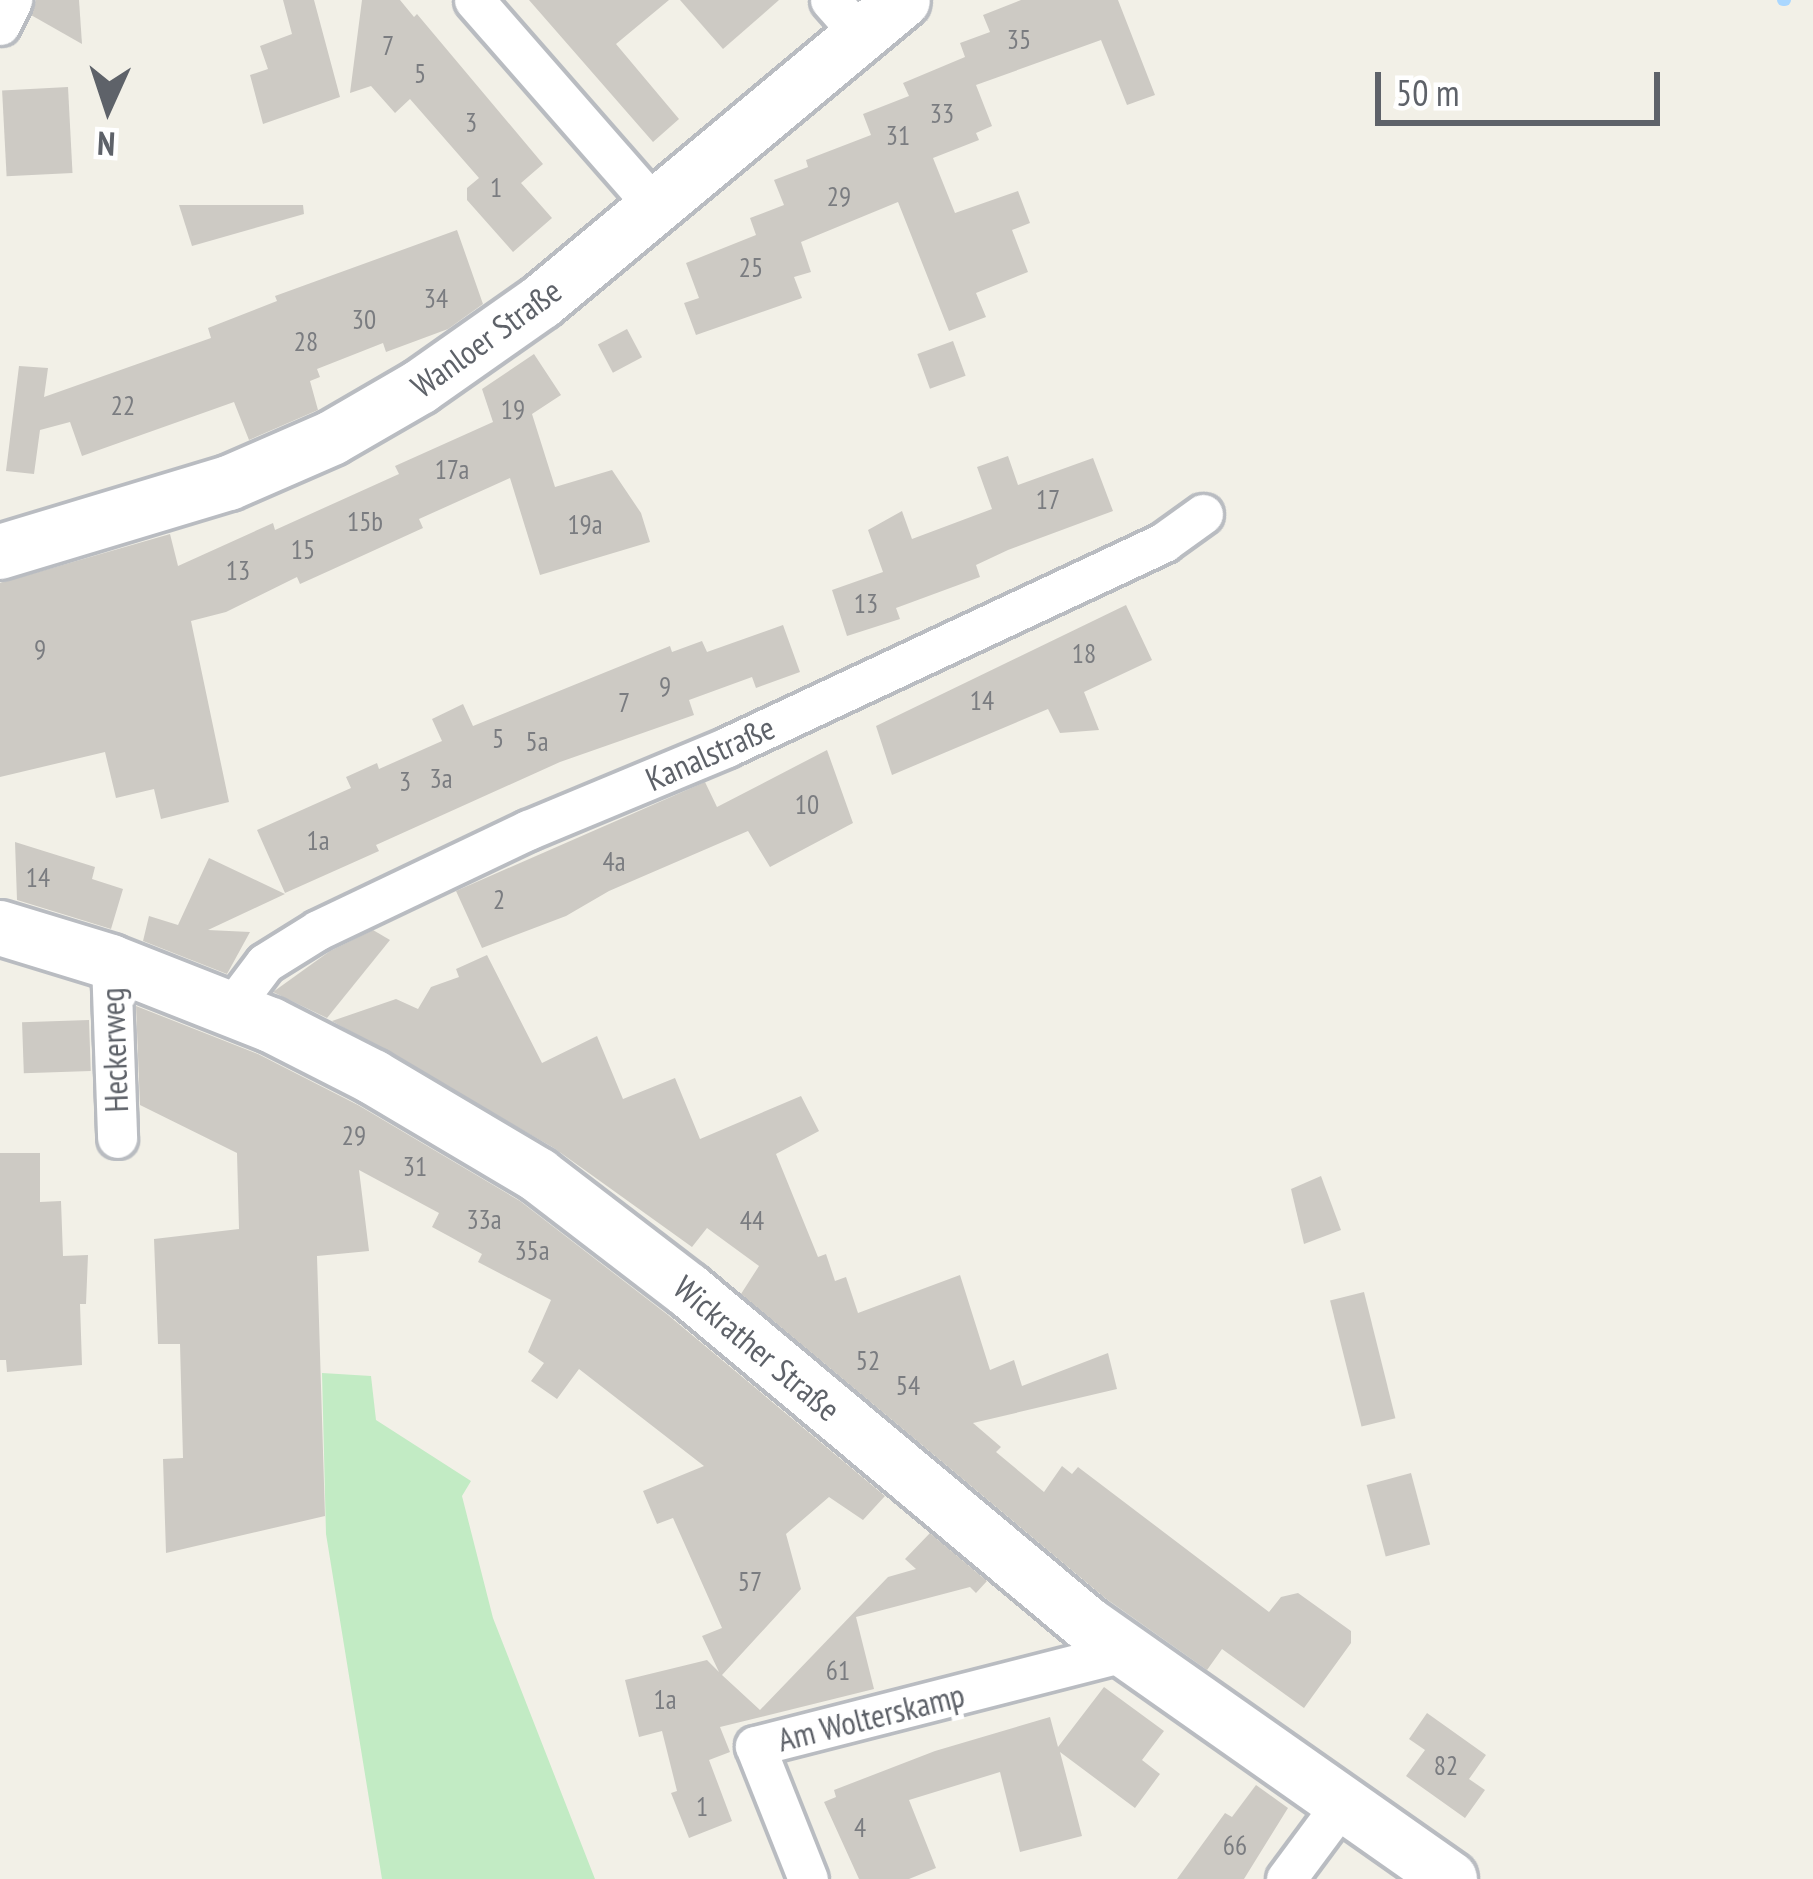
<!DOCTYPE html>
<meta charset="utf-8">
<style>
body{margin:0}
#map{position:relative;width:1813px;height:1879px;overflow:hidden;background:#f2f0e7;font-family:"PT Sans Narrow",sans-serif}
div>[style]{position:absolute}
.green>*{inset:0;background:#c2ebc4}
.stream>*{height:12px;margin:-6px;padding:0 6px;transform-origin:6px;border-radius:6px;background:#aad7ff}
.building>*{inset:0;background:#cdcac4;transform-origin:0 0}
.roads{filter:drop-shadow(3px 0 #b9bcc1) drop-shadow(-3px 0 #b9bcc1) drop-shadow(0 3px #b9bcc1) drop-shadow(0 -3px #b9bcc1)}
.street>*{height:39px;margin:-19.5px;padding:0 19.5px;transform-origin:19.5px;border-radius:19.5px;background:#fff}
.secondary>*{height:54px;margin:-27px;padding:0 27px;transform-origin:27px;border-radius:27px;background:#fff}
span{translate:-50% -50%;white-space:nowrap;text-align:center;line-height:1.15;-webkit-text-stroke:10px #fff;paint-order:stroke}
.number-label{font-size:27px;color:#7a7c80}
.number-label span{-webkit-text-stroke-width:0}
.street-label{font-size:33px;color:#5e6269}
.north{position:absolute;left:48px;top:48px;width:120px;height:120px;-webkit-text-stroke:9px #fff;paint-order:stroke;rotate:183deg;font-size:33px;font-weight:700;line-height:48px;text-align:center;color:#5e6269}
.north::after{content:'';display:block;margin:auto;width:42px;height:54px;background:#5e6269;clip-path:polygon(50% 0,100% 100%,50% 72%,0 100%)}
.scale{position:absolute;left:1375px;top:72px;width:285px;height:54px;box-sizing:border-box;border:6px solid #5e6269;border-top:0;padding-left:15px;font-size:36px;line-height:42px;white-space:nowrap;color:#5e6269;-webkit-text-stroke:9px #fff;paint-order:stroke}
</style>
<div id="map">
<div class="green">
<div style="clip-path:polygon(322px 1373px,371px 1376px,376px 1420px,471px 1481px,462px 1496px,493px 1618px,595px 1879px,382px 1879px,326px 1534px)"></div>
</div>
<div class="stream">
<div style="left:1783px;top:0;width:2px"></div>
</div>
<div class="building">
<div style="clip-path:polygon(36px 0,79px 0,82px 44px,31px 15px)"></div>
<div style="clip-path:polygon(283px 0,314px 0,340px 97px,263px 124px,250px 75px,268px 69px,260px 46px,292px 34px)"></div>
<div style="clip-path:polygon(362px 0,400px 0,414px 17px,417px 14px,543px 164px,521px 183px,552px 218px,513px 252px,467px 200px,467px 188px,479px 178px,410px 99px,395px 113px,371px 86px,350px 93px)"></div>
<div style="clip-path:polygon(529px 0,669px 0,616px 44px,679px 119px,653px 142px)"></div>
<div style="clip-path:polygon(680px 0,779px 0,723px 49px)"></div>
<div style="clip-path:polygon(1021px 0,1118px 0,1155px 95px,1127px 105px,1101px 40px,976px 85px,992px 126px,976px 133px,979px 140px,933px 158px,955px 213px,1018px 191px,1030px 223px,1012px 230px,1028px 272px,976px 293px,986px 317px,949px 331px,898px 202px,801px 242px,811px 272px,794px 277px,802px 298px,696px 335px,684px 303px,699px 298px,686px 263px,756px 235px,750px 218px,784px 205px,774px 180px,808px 167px,806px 160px,871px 135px,863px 114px,909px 96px,903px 83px,965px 57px,960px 43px,990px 32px,983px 15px)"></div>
<div style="left:68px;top:87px;width:86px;height:66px;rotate:87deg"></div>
<div style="clip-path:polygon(179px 205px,303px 205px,304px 214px,192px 246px)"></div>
<div style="clip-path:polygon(457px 230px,483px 304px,448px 329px,386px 352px,383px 343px,317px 369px,320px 377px,310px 381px,318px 410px,249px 440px,234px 402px,82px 456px,70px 422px,40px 430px,34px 474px,6px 471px,19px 366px,48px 368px,44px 397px,211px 338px,208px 328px,277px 301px,275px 296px)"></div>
<div style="left:627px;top:329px;width:32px;height:33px;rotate:62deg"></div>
<div style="left:953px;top:341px;width:37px;height:38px;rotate:70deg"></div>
<div style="clip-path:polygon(534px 354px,561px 395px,532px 414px,555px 487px,612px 470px,641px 513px,650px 542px,540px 575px,510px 478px,419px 519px,423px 528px,331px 570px,300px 584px,297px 577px,226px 612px,191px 621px,229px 802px,161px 819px,154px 789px,116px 798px,105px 752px,0 777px,0 583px,170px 534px,178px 566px,273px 523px,275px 530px,399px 474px,395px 466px,493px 422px,482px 389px)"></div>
<div style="clip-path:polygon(1008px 456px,1018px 485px,1093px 458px,1113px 511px,1008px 550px,976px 565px,980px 577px,896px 608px,900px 619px,847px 636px,832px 590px,883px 572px,868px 530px,902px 511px,912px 539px,992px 509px,977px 467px)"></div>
<div style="clip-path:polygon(1126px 605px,1152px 660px,1084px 692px,1099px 730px,1060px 733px,1048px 709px,892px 775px,876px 726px)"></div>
<div style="clip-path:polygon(783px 625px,800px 672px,756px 688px,752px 677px,689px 700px,694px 715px,560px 762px,376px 845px,379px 851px,285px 893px,257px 830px,351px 788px,346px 777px,377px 763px,379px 769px,442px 741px,432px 719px,463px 704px,473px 726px,670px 646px,672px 652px,702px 641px,707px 652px)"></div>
<div style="clip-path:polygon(827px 750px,853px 823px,770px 867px,748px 831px,609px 891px,566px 916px,482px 948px,456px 891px,705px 782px,717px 807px)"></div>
<div style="clip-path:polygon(15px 842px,95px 867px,92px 879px,123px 889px,111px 929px,17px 900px)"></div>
<div style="clip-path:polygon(209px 858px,285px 894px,208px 930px,250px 932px,227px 974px,143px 941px,149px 916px,178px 925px)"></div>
<div style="clip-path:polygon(373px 930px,390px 940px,327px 1018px,273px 992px,330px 951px)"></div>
<div style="clip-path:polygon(487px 955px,542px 1063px,597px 1036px,623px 1099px,675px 1078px,700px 1139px,801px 1096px,819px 1131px,776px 1154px,818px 1257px,826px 1254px,835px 1281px,846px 1277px,858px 1313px,960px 1275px,990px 1370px,1014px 1360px,1022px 1386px,1108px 1353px,1117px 1389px,973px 1423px,1001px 1447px,996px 1452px,1044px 1492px,1062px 1466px,1072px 1474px,1078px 1467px,1269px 1612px,1281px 1597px,1298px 1593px,1351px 1631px,1351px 1643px,1304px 1708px,1222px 1649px,1207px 1670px,1105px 1598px,741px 1294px,759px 1266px,707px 1228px,692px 1247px,554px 1148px,332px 1021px,396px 999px,418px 1009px,431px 987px,459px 977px,456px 969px)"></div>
<div style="clip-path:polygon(136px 1006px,258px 1054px,358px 1105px,520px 1201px,668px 1315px,885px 1496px,863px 1520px,829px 1497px,786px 1534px,801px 1589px,722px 1675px,760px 1710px,888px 1577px,916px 1569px,905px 1559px,930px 1533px,987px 1581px,976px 1593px,970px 1587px,856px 1617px,874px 1689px,720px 1727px,730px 1752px,709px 1760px,732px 1821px,689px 1838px,671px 1793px,677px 1791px,662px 1731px,639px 1737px,625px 1680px,707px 1660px,719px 1672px,702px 1636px,722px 1628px,673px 1518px,657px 1524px,643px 1491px,704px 1466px,579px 1369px,557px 1399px,531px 1381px,544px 1363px,528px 1352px,551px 1300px,478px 1262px,482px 1254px,432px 1227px,439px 1213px,359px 1170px,369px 1251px,317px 1256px,325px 1516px,166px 1553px,163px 1459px,183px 1458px,180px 1344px,158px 1344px,154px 1239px,239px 1229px,237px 1153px,140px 1105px)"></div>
<div style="left:89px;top:1020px;width:51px;height:67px;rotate:88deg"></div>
<div style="clip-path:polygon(0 1153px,40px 1153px,40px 1202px,61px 1201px,63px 1256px,88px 1255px,86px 1304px,80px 1304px,82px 1365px,7px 1372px,6px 1360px,0 1360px)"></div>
<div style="clip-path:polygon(1321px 1176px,1341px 1230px,1304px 1244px,1291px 1189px)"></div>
<div style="left:1364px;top:1292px;width:130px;height:35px;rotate:76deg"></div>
<div style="left:1411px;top:1473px;width:74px;height:46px;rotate:75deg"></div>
<div style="clip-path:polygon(1104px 1687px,1164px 1731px,1142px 1760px,1160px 1774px,1135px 1808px,1060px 1752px,1082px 1836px,1020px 1852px,1000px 1772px,909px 1800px,936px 1868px,909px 1879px,859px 1879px,824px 1802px,836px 1797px,834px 1790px,935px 1751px,1050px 1717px,1058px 1747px)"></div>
<div style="clip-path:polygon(1427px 1713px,1486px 1755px,1469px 1779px,1485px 1790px,1465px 1818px,1406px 1776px,1425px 1750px,1409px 1739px)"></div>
<div style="clip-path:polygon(1256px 1785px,1288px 1808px,1244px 1879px,1177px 1879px,1225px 1813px,1232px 1817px)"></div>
</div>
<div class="roads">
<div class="street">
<div style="left:474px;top:0;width:275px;rotate:48.8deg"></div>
<div style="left:830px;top:0;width:45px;rotate:48.6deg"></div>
<div style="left:0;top:25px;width:28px;rotate:-64deg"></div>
<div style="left:111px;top:962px;width:176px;rotate:88deg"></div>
<div style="left:231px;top:1008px;width:56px;rotate:-52.9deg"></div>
<div style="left:265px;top:963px;width:62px;rotate:-31.9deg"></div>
<div style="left:318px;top:930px;width:233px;rotate:-25.5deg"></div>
<div style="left:528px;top:830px;width:216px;rotate:-22.6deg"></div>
<div style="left:727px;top:747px;width:483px;rotate:-25.1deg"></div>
<div style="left:1164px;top:542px;width:48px;rotate:-35.7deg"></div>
<div style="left:808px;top:1879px;width:143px;rotate:-111.7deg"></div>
<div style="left:755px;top:1746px;width:381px;rotate:-14.3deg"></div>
<div style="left:1286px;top:1879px;width:92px;rotate:-53.4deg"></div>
</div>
<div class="secondary">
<div style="left:0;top:552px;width:239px;rotate:-16.8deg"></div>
<div style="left:229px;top:483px;width:112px;rotate:-23.6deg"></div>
<div style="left:332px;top:438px;width:102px;rotate:-30.1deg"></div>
<div style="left:420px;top:387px;width:148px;rotate:-35.1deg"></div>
<div style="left:541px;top:302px;width:471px;rotate:-39.8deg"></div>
<div style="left:0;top:928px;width:116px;rotate:17deg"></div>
<div style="left:111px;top:962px;width:172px;rotate:21.5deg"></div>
<div style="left:271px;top:1025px;width:114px;rotate:27deg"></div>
<div style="left:373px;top:1077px;width:192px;rotate:30.7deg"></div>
<div style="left:538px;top:1175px;width:189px;rotate:37.5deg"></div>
<div style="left:688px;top:1290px;width:519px;rotate:39.92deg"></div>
<div style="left:1086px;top:1623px;width:445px;rotate:35.1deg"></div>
</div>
</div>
<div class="number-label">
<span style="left:1019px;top:40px">35</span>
<span style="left:388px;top:46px">7</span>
<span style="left:420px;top:74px">5</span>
<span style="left:942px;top:114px">33</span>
<span style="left:471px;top:123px">3</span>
<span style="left:898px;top:136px">31</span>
<span style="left:496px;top:188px">1</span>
<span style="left:839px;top:197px">29</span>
<span style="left:751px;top:268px">25</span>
<span style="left:436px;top:299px">34</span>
<span style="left:364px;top:320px">30</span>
<span style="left:306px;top:342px">28</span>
<span style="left:123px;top:406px">22</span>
<span style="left:513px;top:410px">19</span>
<span style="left:452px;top:470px">17a</span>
<span style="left:1048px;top:500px">17</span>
<span style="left:365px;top:522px">15b</span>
<span style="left:585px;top:525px">19a</span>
<span style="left:303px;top:550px">15</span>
<span style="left:238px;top:571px">13</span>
<span style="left:866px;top:604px">13</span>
<span style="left:40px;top:650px">9</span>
<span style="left:1084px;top:654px">18</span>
<span style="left:665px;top:687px">9</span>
<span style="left:982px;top:701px">14</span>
<span style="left:624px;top:703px">7</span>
<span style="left:498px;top:739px">5</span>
<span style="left:537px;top:742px">5a</span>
<span style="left:441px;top:779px">3a</span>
<span style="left:405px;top:782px">3</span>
<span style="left:807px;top:805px">10</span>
<span style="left:318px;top:841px">1a</span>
<span style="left:614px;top:862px">4a</span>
<span style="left:38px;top:878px">14</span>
<span style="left:499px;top:900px">2</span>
<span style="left:354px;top:1136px">29</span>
<span style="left:415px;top:1167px">31</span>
<span style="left:484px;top:1220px">33a</span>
<span style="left:752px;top:1221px">44</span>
<span style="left:532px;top:1251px">35a</span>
<span style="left:868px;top:1361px">52</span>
<span style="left:908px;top:1386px">54</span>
<span style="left:750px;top:1582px">57</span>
<span style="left:838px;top:1671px">61</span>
<span style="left:665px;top:1700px">1a</span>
<span style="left:1446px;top:1766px">82</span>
<span style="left:702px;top:1807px">1</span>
<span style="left:860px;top:1828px">4</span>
<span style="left:1235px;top:1846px">66</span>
</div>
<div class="street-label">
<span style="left:486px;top:338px;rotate:-36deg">Wanloer Straße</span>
<span style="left:710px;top:753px;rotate:-24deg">Kanalstraße</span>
<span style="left:114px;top:1050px;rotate:-92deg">Heckerweg</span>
<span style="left:757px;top:1348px;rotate:40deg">Wickrather Straße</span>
<span style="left:871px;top:1717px;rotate:-14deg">Am Wolterskamp</span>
</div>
<div class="north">N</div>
<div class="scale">50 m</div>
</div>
